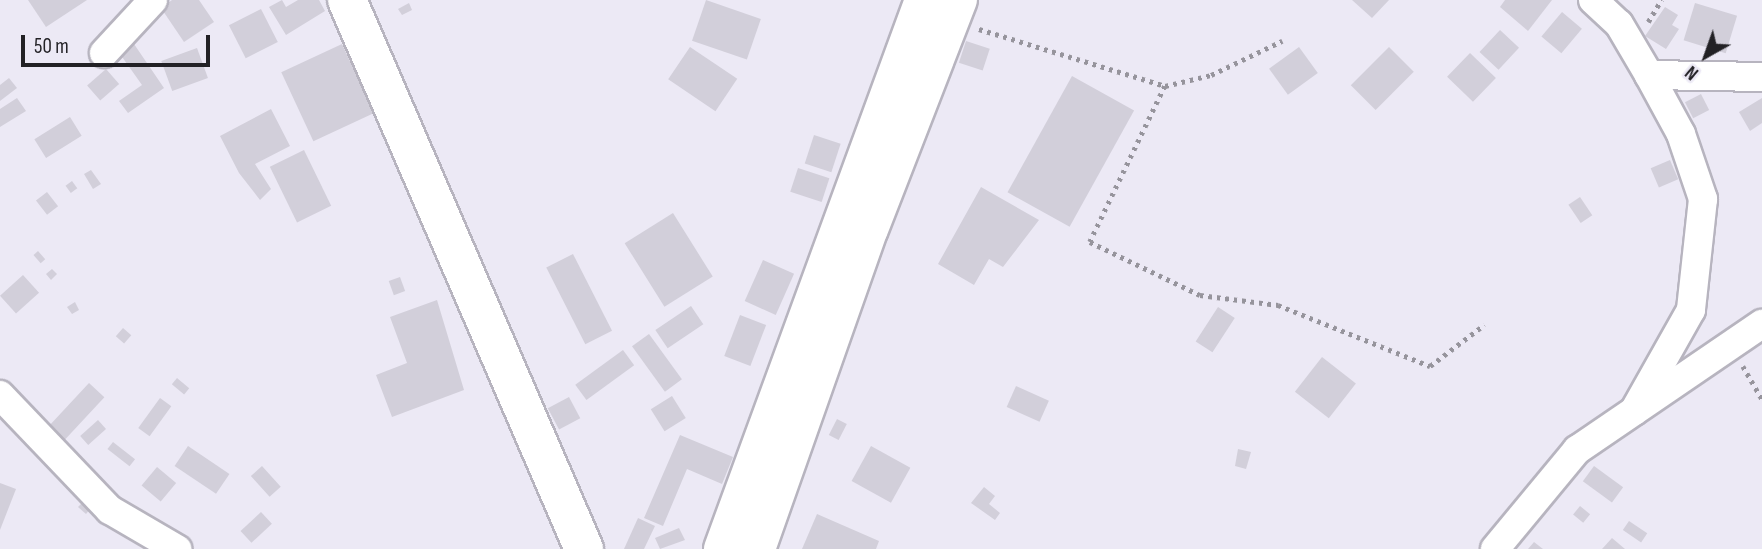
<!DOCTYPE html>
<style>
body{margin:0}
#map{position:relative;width:1762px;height:549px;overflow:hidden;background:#ece9f5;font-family:"Sofia Sans Condensed",sans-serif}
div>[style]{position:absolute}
.building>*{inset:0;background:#d2cfda;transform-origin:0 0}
.path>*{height:4.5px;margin-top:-2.25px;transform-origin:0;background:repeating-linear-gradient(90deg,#96949c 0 3.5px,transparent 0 8.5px)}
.roads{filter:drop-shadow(2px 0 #b7b4bf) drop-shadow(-2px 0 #b7b4bf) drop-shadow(0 2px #b7b4bf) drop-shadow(0 -2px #b7b4bf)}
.street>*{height:28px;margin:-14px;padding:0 14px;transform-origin:14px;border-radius:14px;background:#fff}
.secondary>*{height:38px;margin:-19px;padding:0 19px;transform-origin:19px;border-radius:19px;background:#fff}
span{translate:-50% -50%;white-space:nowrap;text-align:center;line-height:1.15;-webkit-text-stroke:5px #ece9f5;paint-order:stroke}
.north{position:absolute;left:1671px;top:21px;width:70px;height:70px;-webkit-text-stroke:5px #ece9f5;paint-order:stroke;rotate:220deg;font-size:19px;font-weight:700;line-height:28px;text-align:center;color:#222125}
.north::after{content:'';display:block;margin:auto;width:24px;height:32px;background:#222125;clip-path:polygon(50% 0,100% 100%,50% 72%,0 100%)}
.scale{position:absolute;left:21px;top:35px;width:189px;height:32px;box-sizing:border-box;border:4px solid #222125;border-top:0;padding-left:9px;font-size:21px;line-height:24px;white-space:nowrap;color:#222125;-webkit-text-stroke:5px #ece9f5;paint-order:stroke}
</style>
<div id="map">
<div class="building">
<div style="clip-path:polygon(28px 0,87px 0,46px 27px)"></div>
<div style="clip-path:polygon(172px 0,199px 0,214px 22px,184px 42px,161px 8px)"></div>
<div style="clip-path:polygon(282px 0,286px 7px,298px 0,319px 0,325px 11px,286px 35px,269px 7px)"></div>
<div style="left:706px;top:0;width:58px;height:43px;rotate:19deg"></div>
<div style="clip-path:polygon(1352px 0,1389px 0,1372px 18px)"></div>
<div style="clip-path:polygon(1505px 0,1552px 0,1528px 31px,1500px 7px)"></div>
<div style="clip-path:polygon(409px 3px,412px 10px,402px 15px,398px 9px)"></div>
<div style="left:1695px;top:3px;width:44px;height:39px;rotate:17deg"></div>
<div style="clip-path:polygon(1665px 7px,1678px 15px,1672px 25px,1679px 29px,1666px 49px,1645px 36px)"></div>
<div style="left:261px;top:9px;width:37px;height:36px;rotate:63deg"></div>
<div style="left:1562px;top:12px;width:26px;height:32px;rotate:40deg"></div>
<div style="left:1500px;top:30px;width:26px;height:30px;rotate:43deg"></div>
<div style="left:966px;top:41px;width:25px;height:23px;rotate:18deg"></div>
<div style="clip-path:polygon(134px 44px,164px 88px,128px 113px,119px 101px,142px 85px,120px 54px)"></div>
<div style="left:342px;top:44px;width:76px;height:67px;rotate:65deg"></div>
<div style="left:690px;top:47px;width:57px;height:39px;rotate:34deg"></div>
<div style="left:1299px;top:47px;width:32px;height:37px;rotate:54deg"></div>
<div style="left:1389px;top:47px;width:35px;height:54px;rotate:45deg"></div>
<div style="left:197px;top:48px;width:32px;height:38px;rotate:70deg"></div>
<div style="left:1470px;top:53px;width:36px;height:33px;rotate:44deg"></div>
<div style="left:106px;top:69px;width:20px;height:25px;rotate:49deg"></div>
<div style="left:1072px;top:76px;width:71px;height:133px;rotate:29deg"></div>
<div style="clip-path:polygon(9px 78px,17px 88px,0 101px,0 85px)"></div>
<div style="left:1701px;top:94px;width:18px;height:18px;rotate:63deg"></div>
<div style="clip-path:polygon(17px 98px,26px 111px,0 127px,0 109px)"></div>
<div style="clip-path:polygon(1762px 98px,1762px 123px,1750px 131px,1739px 112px)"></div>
<div style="clip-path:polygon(271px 109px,290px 146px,255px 164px,271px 189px,260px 200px,239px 173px,220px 136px)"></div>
<div style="left:70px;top:117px;width:22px;height:42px;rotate:58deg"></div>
<div style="left:814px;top:135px;width:28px;height:30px;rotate:18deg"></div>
<div style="left:304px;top:150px;width:62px;height:38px;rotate:64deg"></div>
<div style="left:1670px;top:160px;width:21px;height:21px;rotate:67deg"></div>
<div style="left:798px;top:168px;width:33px;height:25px;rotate:18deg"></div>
<div style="clip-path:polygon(91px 170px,101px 184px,93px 189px,84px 174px)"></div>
<div style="left:72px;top:181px;width:9px;height:8px;rotate:54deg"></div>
<div style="clip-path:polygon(981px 187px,1039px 220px,1003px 267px,989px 259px,974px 285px,938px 264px)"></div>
<div style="left:47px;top:192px;width:18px;height:14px;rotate:52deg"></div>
<div style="left:1580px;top:197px;width:22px;height:14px;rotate:56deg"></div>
<div style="left:673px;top:213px;width:75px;height:57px;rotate:58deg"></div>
<div style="left:38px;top:251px;width:11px;height:6px;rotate:49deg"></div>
<div style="left:573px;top:254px;width:86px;height:30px;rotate:63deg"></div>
<div style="left:763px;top:260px;width:34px;height:45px;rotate:24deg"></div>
<div style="clip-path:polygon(52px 269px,57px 274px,51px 280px,46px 274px)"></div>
<div style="left:23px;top:275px;width:24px;height:31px;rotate:48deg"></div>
<div style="left:400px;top:277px;width:15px;height:12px;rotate:70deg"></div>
<div style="clip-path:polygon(437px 300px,464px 390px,392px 417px,376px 375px,407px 363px,390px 317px)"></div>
<div style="clip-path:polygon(75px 302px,79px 310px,72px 314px,67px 307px)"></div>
<div style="left:691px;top:306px;width:22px;height:43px;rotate:56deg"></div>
<div style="left:1218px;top:307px;width:20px;height:41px;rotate:33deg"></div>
<div style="left:740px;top:315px;width:28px;height:44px;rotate:21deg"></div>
<div style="left:123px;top:328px;width:11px;height:11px;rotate:41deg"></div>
<div style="left:649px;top:334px;width:56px;height:21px;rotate:54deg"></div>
<div style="left:623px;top:350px;width:19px;height:59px;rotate:54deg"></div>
<div style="left:1322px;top:357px;width:43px;height:44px;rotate:38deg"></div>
<div style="left:177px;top:378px;width:16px;height:8px;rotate:40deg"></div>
<div style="left:89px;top:383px;width:21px;height:59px;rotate:43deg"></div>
<div style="left:1016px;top:386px;width:36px;height:23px;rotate:24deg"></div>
<div style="left:672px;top:396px;width:26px;height:25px;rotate:58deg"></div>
<div style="left:569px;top:397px;width:24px;height:24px;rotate:62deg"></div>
<div style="left:160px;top:398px;width:14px;height:37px;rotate:36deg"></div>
<div style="left:837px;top:419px;width:11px;height:18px;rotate:27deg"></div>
<div style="left:98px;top:420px;width:12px;height:24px;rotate:48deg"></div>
<div style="clip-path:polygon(680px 435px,733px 457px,722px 484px,687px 469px,663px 526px,644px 518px)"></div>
<div style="left:113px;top:442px;width:28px;height:9px;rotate:38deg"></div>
<div style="left:188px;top:446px;width:50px;height:24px;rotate:34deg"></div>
<div style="left:871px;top:446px;width:45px;height:40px;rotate:29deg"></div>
<div style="clip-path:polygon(1238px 449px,1251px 452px,1246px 469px,1235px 466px)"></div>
<div style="left:262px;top:466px;width:28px;height:15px;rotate:48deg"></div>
<div style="left:1594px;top:466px;width:36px;height:19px;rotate:36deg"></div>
<div style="left:157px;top:467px;width:25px;height:24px;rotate:40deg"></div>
<div style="clip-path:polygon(0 483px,16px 489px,0 530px)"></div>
<div style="clip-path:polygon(984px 487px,995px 496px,989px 504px,1000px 513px,995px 520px,971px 503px)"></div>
<div style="clip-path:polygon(84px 501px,92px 507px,86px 514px,78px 507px)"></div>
<div style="left:1580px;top:506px;width:13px;height:11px;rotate:39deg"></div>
<div style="left:261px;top:512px;width:16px;height:28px;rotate:47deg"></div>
<div style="clip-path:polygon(817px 514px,879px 541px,876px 549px,802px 549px)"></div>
<div style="clip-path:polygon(638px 518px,655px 526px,644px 549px,624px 549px)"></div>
<div style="left:1629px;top:521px;width:22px;height:11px;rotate:34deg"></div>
<div style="clip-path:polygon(679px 528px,685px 540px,660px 549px,655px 538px)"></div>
<div style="clip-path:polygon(1612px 538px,1625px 549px,1602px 549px)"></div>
<div style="clip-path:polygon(1534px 542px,1543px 549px,1528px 549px)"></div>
</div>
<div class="path">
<div style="left:1648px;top:22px;width:26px;rotate:-59deg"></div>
<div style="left:979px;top:29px;width:195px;rotate:17deg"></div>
<div style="left:1165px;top:86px;width:47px;rotate:-13.4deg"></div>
<div style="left:1211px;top:75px;width:79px;rotate:-25.6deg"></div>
<div style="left:1165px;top:86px;width:173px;rotate:115.7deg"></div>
<div style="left:1090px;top:242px;width:122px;rotate:25.7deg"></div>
<div style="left:1200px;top:295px;width:79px;rotate:7.3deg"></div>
<div style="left:1278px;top:305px;width:164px;rotate:21.9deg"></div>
<div style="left:1430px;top:366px;width:68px;rotate:-37.2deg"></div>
<div style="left:1743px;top:366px;width:38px;rotate:60deg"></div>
</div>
<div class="roads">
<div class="street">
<div style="left:1593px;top:0;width:35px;rotate:43deg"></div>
<div style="left:1619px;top:24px;width:59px;rotate:59.5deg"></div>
<div style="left:1649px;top:75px;width:67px;rotate:61.5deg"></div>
<div style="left:1681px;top:134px;width:69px;rotate:71.3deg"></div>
<div style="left:1703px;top:199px;width:112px;rotate:96.2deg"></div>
<div style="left:1691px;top:310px;width:116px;rotate:119.4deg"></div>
<div style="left:104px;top:53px;width:72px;rotate:-47.2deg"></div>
<div style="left:1649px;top:75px;width:113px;rotate:1deg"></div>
<div style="left:0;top:395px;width:159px;rotate:46.3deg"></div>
<div style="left:110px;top:510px;width:78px;rotate:30.2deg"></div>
<div style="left:1495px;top:549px;width:129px;rotate:-50.4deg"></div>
<div style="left:1577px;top:450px;width:224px;rotate:-34.3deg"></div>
</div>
<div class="secondary">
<div style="left:347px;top:0;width:598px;rotate:66.65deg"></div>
<div style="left:723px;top:549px;width:585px;rotate:-69.89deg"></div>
<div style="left:756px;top:549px;width:339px;rotate:-70.6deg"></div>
<div style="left:869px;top:229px;width:246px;rotate:-68.8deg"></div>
</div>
</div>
<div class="north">N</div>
<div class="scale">50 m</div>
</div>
